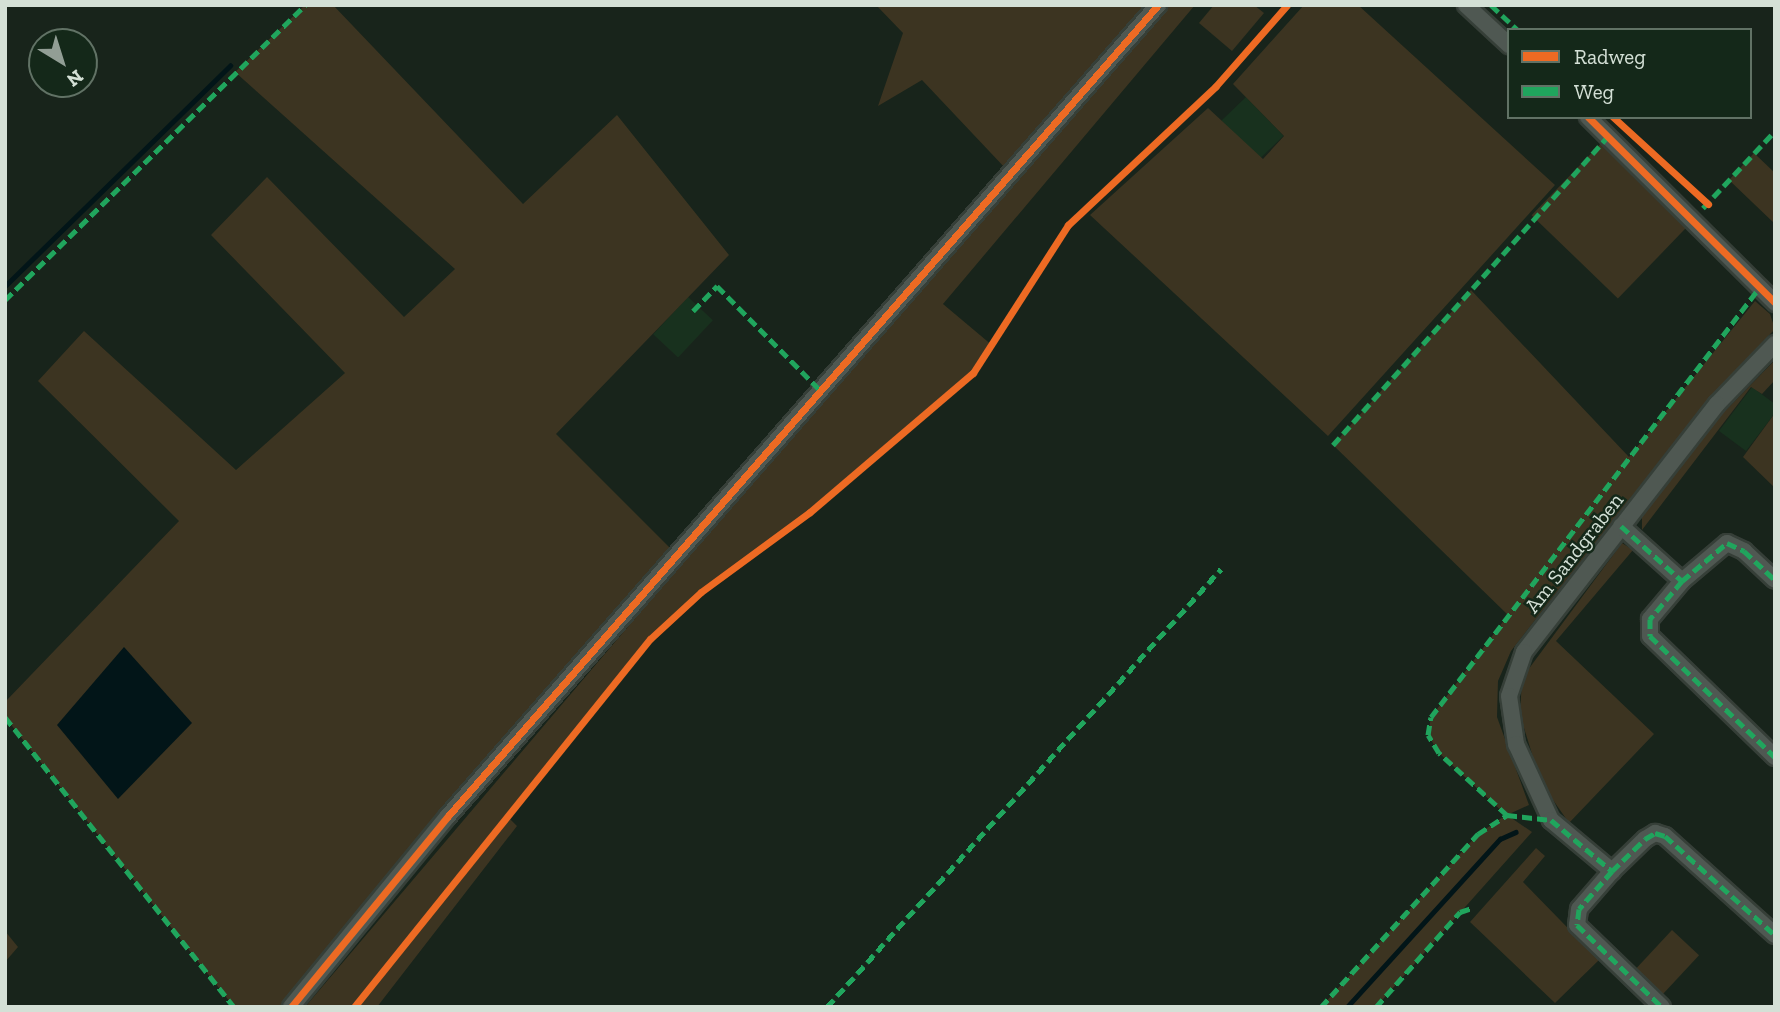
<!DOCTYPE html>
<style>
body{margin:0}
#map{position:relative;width:1780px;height:1012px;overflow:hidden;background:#18241b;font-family:"Zilla Slab",serif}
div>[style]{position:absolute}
.built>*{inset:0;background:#18311e;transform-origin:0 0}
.green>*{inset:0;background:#3c3421;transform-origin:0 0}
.water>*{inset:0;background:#021518}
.stream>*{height:4.5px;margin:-2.25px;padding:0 2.25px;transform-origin:2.25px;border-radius:2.25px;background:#021518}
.roads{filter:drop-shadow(2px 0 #363f38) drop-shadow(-2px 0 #363f38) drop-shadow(0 2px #363f38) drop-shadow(0 -2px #363f38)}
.minor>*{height:16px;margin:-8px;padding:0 8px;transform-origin:8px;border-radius:8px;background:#4f5852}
.quiet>*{height:5px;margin-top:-2.5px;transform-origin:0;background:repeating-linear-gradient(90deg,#20a55d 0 10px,transparent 0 15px)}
.cycleway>*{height:7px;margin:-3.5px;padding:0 3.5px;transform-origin:3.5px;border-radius:3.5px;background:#ed6a23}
span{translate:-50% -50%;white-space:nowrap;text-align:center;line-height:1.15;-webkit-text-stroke:5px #142819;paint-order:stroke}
.street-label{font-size:21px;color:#d4e0d6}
.frame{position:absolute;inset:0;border:7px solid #d4e0d6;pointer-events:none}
.legend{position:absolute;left:1507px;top:28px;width:245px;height:91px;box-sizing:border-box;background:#142819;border:2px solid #617265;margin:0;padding:9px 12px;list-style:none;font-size:21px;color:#d4e0d6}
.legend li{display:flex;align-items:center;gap:14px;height:35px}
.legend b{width:35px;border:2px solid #617265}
.north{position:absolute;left:28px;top:28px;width:70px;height:70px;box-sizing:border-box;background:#142819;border:2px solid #617265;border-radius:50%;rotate:142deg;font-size:19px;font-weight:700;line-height:28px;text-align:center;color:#d4e0d6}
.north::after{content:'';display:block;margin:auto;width:24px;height:32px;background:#929e95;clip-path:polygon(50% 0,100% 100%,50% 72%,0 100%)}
</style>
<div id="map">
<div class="built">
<div style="left:1246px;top:97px;width:54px;height:34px;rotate:46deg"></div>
<div style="left:688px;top:297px;width:34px;height:51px;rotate:43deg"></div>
<div style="clip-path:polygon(1752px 387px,1775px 404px,1775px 413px,1746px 451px,1719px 431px)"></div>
</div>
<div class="green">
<div style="clip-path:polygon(305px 5px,333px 5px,523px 204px,617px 115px,729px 255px,556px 434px,676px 554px,291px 1007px,234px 1007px,5px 717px,5px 702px,179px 521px,38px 381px,84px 331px,236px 470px,345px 373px,211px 235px,267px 177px,404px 317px,455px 269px,235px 72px)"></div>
<div style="clip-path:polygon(876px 5px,1159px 5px,1006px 169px,922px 80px,878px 106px,903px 33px)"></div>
<div style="clip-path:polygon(1166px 5px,1195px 5px,943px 304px,993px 346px,973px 373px,810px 512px,701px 592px,650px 639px,506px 815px,517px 826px,377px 1007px,305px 1007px,1014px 172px,1017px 175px)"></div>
<div style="clip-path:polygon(1214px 5px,1254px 5px,1264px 13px,1232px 51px,1199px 23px)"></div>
<div style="clip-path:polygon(1304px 5px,1358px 5px,1555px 185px,1328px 436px,1090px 215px,1208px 108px,1263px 159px,1284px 136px,1233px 84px)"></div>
<div style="left:1608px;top:136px;width:120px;height:110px;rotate:44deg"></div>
<div style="clip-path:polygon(1754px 153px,1775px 173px,1775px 224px,1729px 180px)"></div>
<div style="clip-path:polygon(1471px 290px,1629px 457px,1755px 301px,1770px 314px,1775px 329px,1708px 399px,1511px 651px,1498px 681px,1497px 717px,1529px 805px,1507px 815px,1532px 832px,1376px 1007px,1321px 1007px,1478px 834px,1506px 815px,1439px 753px,1428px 735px,1431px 717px,1508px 615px,1333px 445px)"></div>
<div style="clip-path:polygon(1775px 360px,1775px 380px,1762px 394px,1751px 387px,1642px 530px,1642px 517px,1722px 414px)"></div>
<div style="clip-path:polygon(1775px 413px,1775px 488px,1743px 457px)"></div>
<div style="clip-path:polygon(1622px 543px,1633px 550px,1556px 641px,1654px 734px,1569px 823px,1544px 787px,1533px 757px,1520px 715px,1522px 678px)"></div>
<div style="clip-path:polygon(1536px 848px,1545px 856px,1523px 882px,1599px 960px,1555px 1003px,1470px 922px)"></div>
<div style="left:1672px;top:930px;width:37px;height:57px;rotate:43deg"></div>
<div style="clip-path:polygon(5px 931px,18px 947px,5px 962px)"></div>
</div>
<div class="water">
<div style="clip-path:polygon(124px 647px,192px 723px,118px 799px,57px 725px)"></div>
</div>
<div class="stream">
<div style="left:5px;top:286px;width:315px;rotate:-44.4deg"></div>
<div style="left:1347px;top:1007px;width:227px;rotate:-47.7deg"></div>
<div style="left:1500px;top:839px;width:17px;rotate:-24deg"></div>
</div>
<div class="roads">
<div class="minor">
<div style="left:1466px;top:5px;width:59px;rotate:42.9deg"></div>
<div style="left:1588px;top:117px;width:264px;rotate:44.8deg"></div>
<div style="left:1775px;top:344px;width:83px;rotate:134deg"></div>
<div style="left:1717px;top:404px;width:314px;rotate:127.9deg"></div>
<div style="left:1524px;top:652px;width:46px;rotate:108.8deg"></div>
<div style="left:1509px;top:696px;width:49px;rotate:81.7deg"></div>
<div style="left:1516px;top:744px;width:84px;rotate:65.3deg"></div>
<div style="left:1551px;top:820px;width:80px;rotate:39.9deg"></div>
<div style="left:1612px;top:871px;width:46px;rotate:-44.1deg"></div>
<div style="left:1645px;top:839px;width:12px;rotate:-31deg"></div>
<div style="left:1655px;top:833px;width:10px;rotate:17deg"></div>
<div style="left:1665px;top:836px;width:148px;rotate:42deg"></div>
<div style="left:1621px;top:526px;width:82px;rotate:42deg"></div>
<div style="left:1682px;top:581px;width:59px;rotate:-40.2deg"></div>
<div style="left:1727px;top:543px;width:19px;rotate:25deg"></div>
<div style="left:1744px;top:551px;width:42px;rotate:43.1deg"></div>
<div style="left:1682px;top:581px;width:50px;rotate:130.1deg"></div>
<div style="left:1650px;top:619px;width:17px;rotate:90deg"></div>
<div style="left:1650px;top:636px;width:174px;rotate:44.1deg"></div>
<div style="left:1612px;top:871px;width:50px;rotate:131deg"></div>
<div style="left:1579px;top:909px;width:16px;rotate:97deg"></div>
<div style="left:1577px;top:925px;width:118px;rotate:44deg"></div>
<div style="left:291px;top:1007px;width:247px;rotate:-50.6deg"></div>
<div style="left:448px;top:816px;width:1078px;rotate:-48.8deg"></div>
</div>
</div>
<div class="quiet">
<div style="left:1491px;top:5px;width:37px;rotate:43deg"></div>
<div style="left:1703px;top:208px;width:105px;rotate:-46.9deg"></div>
<div style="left:5px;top:300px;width:421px;rotate:-44.5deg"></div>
<div style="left:693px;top:311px;width:35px;rotate:-46deg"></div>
<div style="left:717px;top:286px;width:145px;rotate:45.3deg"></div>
<div style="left:1333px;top:445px;width:414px;rotate:-48.3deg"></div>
<div style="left:1621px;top:526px;width:82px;rotate:42deg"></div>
<div style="left:1682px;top:581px;width:59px;rotate:-40.2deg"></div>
<div style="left:1727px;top:543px;width:19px;rotate:25deg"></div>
<div style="left:1744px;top:551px;width:42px;rotate:43.1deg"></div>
<div style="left:1682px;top:581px;width:50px;rotate:130.1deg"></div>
<div style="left:1650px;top:619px;width:17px;rotate:90deg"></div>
<div style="left:1650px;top:636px;width:174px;rotate:44.1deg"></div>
<div style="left:5px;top:717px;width:370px;rotate:51.7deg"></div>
<div style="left:1507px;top:815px;width:92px;rotate:-137.6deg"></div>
<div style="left:1439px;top:753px;width:21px;rotate:-121deg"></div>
<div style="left:1428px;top:735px;width:18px;rotate:-81deg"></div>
<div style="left:1431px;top:717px;width:541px;rotate:-52.58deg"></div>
<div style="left:1612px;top:871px;width:50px;rotate:131deg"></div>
<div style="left:1579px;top:909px;width:16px;rotate:97deg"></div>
<div style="left:1577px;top:925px;width:118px;rotate:44deg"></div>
<div style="left:827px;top:1007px;width:589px;rotate:-48.03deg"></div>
<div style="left:1321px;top:1007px;width:234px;rotate:-47.8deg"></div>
<div style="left:1478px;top:834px;width:35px;rotate:-33deg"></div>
<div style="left:1507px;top:815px;width:44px;rotate:6.5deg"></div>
<div style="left:1551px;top:820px;width:80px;rotate:39.9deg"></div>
<div style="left:1612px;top:871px;width:46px;rotate:-44.1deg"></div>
<div style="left:1645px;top:839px;width:12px;rotate:-31deg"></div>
<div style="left:1655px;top:833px;width:10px;rotate:17deg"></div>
<div style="left:1665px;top:836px;width:148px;rotate:42deg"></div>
<div style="left:1376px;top:1007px;width:127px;rotate:-48.5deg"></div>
<div style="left:1460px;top:912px;width:13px;rotate:-18deg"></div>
</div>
<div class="cycleway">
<div style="left:1588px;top:117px;width:264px;rotate:44.8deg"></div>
<div style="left:1613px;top:117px;width:129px;rotate:42.5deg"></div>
<div style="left:291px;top:1007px;width:247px;rotate:-50.6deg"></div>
<div style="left:448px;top:816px;width:1078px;rotate:-48.8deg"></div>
<div style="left:354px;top:1007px;width:472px;rotate:-51.2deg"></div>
<div style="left:650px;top:639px;width:69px;rotate:-42.7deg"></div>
<div style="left:701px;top:592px;width:135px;rotate:-36.3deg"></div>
<div style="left:810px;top:512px;width:214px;rotate:-40.5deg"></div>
<div style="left:973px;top:373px;width:176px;rotate:-57.3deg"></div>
<div style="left:1068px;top:225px;width:202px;rotate:-43.2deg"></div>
<div style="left:1215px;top:87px;width:109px;rotate:-48.7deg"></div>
</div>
<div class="street-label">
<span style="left:1574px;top:553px;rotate:-52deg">Am Sandgraben</span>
</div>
<div class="frame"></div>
<ul class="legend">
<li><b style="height:9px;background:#ed6a23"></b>Radweg</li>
<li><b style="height:9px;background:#20a55d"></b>Weg</li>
</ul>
<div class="north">N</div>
</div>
